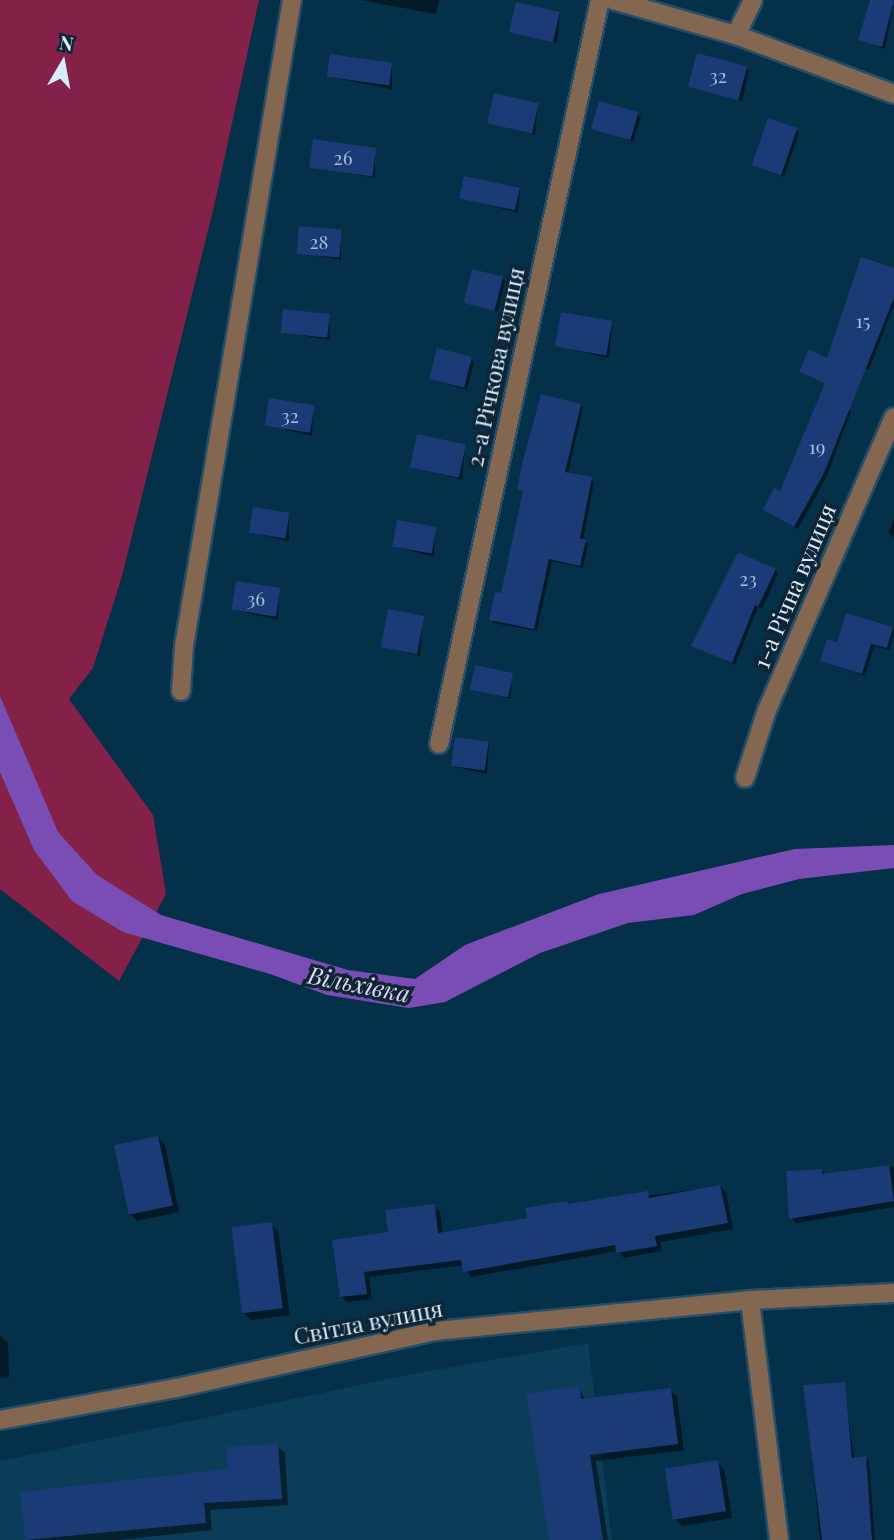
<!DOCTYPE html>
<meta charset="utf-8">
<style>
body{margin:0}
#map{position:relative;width:894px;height:1540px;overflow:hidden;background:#043049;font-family:"Playfair Display",serif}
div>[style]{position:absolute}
.built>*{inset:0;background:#0b3d58}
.green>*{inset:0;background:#832148}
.water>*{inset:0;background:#7a4db5}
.shadow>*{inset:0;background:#0007}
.building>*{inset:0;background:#1a3b76;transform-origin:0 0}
.roads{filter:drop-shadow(2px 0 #264e66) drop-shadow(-2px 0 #264e66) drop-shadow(0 2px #264e66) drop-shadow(0 -2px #264e66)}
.minor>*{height:18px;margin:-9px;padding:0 9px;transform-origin:9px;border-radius:9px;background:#836751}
span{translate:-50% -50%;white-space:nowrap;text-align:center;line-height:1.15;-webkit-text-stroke:7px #0d2535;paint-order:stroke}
.number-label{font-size:19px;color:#a7bfda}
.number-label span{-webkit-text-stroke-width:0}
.street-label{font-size:23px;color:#d6ebfc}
.water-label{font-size:24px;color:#e1d8f3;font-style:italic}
.north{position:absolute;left:28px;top:28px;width:70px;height:70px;-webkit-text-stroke:5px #0d2535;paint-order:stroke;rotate:10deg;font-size:19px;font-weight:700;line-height:28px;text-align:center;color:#d6ebfc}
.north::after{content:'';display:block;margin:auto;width:24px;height:32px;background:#d6ebfc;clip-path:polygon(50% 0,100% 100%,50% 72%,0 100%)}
</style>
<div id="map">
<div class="built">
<div style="clip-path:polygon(588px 1343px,612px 1540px,0 1540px,0 1461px,407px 1375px)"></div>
</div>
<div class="green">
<div style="clip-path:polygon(0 0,259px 0,214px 206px,122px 576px,93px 668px,69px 699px,153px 815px,166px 894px,119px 981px,0 889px)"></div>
</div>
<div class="water">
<div style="clip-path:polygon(0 696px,58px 832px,97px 875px,161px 915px,348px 970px,415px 979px,465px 945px,599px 894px,795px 849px,894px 845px,894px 868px,799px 879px,742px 894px,694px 915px,628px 923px,540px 953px,445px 1002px,409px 1008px,327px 995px,270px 974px,123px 932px,72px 901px,34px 850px,0 772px)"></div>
</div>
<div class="shadow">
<div style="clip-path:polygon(360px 0,439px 0,436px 14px)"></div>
<div style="clip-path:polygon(871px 0,894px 0,885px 49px,860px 39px)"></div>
<div style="clip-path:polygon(560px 13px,557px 43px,512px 31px)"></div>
<div style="clip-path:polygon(392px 65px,392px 89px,329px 77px)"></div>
<div style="clip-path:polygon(746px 68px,749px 71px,742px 101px,690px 86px)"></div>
<div style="clip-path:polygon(538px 105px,535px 135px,490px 122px)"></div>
<div style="clip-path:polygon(637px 114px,641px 117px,633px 142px,593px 128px)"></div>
<div style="clip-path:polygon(796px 130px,799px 133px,784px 177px,754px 165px)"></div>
<div style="clip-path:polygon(375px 150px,375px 178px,311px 167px)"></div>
<div style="clip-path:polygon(520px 190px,518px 213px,461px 197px)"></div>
<div style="clip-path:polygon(341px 232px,341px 260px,298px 253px)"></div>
<div style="clip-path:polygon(894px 270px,894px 305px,869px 370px,834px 357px)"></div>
<div style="clip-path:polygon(502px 278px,505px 281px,498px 312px,466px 302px)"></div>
<div style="clip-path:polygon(329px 316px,330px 340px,283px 332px)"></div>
<div style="clip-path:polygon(612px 322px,609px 358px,556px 346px)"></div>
<div style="clip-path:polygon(471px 359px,474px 362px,467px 390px,431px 379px)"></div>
<div style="clip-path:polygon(580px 405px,583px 408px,568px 474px,594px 482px,583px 541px,588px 544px,583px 568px,552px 561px,537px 631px,494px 623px,491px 620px,503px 595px,524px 493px,519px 490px)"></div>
<div style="clip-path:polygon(313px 407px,312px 436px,267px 425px)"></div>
<div style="clip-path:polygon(848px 408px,851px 411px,827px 476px,798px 529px,768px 513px,765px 510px)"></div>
<div style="clip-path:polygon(465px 446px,462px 480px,412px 466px)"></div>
<div style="clip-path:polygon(289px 514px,289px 541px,250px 532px)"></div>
<div style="clip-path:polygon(894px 519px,894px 537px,888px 533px)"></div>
<div style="clip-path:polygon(435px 529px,434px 557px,394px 546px)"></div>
<div style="clip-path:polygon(775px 570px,778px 573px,762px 609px,758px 607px,735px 665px,693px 646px)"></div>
<div style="clip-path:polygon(279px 589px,278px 620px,234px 610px)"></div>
<div style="clip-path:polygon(423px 618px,420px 656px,382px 647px)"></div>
<div style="clip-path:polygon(894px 630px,890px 650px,874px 646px,865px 676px,822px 661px,839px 645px)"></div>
<div style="clip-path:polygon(512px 674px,510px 699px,472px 688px)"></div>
<div style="clip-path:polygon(489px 744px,487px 774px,452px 766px)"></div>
<div style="clip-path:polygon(158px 1137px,165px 1145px,179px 1212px,137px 1221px,130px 1214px)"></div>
<div style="clip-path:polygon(894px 1166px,894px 1207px,796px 1223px,791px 1218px,821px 1170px,826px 1175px)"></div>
<div style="clip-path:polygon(720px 1186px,726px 1192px,733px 1229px,660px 1242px,662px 1251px,624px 1258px,618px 1251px,471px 1277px,464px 1265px,369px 1277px,372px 1299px,347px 1302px,341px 1296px,390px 1234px,434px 1206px,440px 1212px,443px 1234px,529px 1219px,570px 1206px)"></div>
<div style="clip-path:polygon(271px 1224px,278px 1231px,290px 1315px,251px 1320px,244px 1313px)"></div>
<div style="clip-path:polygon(0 1336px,8px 1343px,9px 1377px,0 1378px)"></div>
<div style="clip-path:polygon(844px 1384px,854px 1459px,869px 1461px,875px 1540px,820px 1540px,805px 1387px)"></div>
<div style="clip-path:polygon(578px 1388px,586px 1400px,670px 1390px,677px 1397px,684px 1450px,596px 1461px,608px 1540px,551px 1540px)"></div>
<div style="clip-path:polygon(277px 1446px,285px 1453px,288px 1505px,210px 1510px,212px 1530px,119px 1540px,27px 1540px,22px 1493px,229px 1471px)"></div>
<div style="clip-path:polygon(717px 1462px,724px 1469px,732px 1518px,682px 1526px,674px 1518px)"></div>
</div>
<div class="building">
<div style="clip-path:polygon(870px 0,894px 0,882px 47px,858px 40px)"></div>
<div style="left:516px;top:2px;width:45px;height:31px;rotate:13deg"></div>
<div style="left:697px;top:53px;width:52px;height:35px;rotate:15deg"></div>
<div style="left:330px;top:54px;width:63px;height:23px;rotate:8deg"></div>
<div style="left:494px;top:93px;width:46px;height:31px;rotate:13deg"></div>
<div style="left:599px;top:101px;width:41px;height:29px;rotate:16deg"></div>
<div style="left:768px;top:118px;width:31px;height:50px;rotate:19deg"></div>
<div style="left:313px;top:139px;width:64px;height:29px;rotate:8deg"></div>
<div style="left:464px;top:176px;width:57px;height:23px;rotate:12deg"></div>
<div style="left:299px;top:226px;width:43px;height:28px;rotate:5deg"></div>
<div style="clip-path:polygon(861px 257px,894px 268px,894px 298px,824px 473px,794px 527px,763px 510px,774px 488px,780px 491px,825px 383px,799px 372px,809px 349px,827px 358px)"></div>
<div style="left:472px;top:269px;width:32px;height:35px;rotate:14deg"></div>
<div style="left:283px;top:309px;width:47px;height:24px;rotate:6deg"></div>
<div style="left:561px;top:312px;width:52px;height:35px;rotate:10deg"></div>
<div style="left:437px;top:348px;width:36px;height:32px;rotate:14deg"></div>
<div style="clip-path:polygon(541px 394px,581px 404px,565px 472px,592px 477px,580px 538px,586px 540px,580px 566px,549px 559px,534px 629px,489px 620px,495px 592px,501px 593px,523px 491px,517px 490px,522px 464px)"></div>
<div style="left:269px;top:398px;width:46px;height:28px;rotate:9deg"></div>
<div style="left:417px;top:434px;width:50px;height:34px;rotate:12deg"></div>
<div style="left:253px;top:507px;width:37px;height:26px;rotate:9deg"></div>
<div style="left:397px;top:520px;width:40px;height:27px;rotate:10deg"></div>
<div style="clip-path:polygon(738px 552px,776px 569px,758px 607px,755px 605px,732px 663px,691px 646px)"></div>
<div style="left:236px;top:581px;width:45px;height:29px;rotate:9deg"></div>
<div style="left:388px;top:609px;width:37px;height:39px;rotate:11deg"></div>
<div style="clip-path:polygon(846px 613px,893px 627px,887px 648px,871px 644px,862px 674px,820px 661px,827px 639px,837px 642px)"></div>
<div style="left:475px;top:665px;width:39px;height:25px;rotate:12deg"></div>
<div style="left:455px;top:737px;width:34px;height:29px;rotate:8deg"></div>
<div style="left:158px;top:1136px;width:71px;height:45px;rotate:78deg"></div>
<div style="clip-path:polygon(889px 1165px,894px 1201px,789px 1219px,786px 1171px,822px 1169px,822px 1174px)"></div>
<div style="clip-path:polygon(720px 1185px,728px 1223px,655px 1236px,657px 1246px,616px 1253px,615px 1245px,463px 1272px,461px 1260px,364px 1272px,367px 1294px,340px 1297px,332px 1240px,388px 1232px,385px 1210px,435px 1204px,438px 1233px,527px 1218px,525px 1208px,567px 1201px,568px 1204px,648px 1191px,649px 1198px)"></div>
<div style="left:272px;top:1222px;width:87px;height:41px;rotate:83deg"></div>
<div style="clip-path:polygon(845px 1382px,852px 1458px,866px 1456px,872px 1540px,822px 1540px,803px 1385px)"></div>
<div style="clip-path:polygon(579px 1386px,581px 1399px,671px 1388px,678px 1444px,590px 1455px,603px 1540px,549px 1540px,526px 1394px)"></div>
<div style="clip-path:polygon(278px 1444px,282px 1499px,204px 1503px,206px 1523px,25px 1540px,20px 1492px,228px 1469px,226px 1447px)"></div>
<div style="left:718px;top:1460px;width:52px;height:54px;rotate:81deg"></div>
</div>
<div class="roads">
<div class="minor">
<div style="left:613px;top:0;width:128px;rotate:15.9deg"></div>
<div style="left:736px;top:35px;width:169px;rotate:20.5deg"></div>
<div style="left:736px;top:35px;width:39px;rotate:-64deg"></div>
<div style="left:181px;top:691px;width:45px;rotate:-86.2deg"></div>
<div style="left:184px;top:646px;width:655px;rotate:-80.51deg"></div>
<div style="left:439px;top:744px;width:761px;rotate:-77.79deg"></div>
<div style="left:745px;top:778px;width:71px;rotate:-72.1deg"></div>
<div style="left:767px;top:710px;width:319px;rotate:-66.6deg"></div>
<div style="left:750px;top:1300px;width:144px;rotate:-2.8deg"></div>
<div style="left:0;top:1420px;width:179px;rotate:-10.3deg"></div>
<div style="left:176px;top:1388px;width:266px;rotate:-12.4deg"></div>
<div style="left:436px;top:1331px;width:316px;rotate:-5.6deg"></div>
<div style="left:750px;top:1300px;width:242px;rotate:83.1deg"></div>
</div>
</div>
<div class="number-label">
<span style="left:718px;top:76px">32</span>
<span style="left:343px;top:158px">26</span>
<span style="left:319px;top:242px">28</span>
<span style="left:863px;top:321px">15</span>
<span style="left:290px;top:416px">32</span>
<span style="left:817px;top:447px">19</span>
<span style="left:748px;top:579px">23</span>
<span style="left:256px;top:599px">36</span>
</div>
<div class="street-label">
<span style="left:495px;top:367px;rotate:-78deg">2-а Річкова вулиця</span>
<span style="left:794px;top:586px;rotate:-67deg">1-а Річна вулиця</span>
<span style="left:368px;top:1322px;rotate:-11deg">Світла вулиця</span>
</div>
<div class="water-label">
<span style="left:359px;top:984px;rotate:11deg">Вільхівка</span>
</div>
<div class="north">N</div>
</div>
